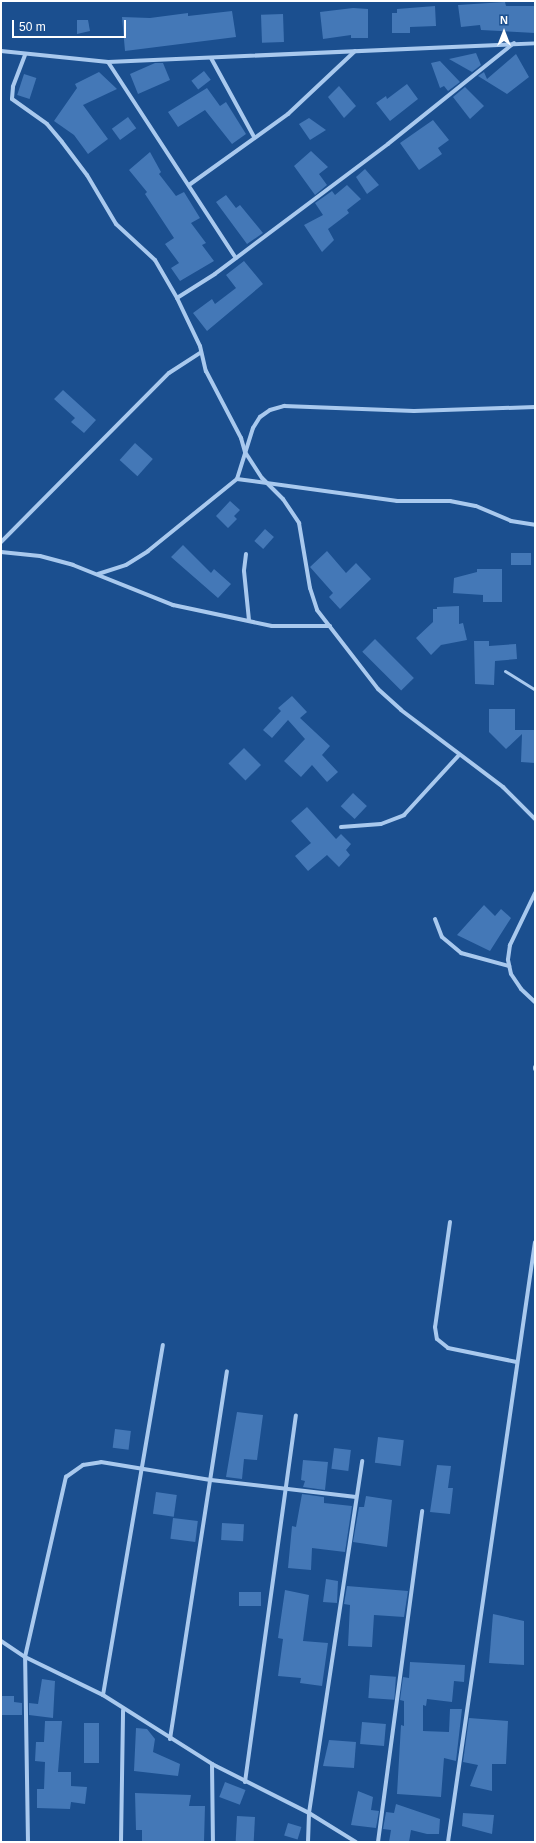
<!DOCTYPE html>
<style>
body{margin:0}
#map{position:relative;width:536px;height:1843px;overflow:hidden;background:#1b4f8f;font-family:Helvetica,sans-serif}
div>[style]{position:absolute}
.building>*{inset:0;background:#4478b7;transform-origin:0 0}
.lane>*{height:3px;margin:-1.5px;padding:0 1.5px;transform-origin:1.5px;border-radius:1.5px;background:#a9c9ee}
.street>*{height:4px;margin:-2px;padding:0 2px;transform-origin:2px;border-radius:2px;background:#a9c9ee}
span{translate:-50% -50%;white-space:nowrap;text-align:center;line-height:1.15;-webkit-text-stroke:4px #1b4f8f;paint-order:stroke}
.frame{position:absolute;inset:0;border:2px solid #fff;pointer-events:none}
.north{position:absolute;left:484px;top:12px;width:40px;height:40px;-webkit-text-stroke:3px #1b4f8f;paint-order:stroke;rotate:0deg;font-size:11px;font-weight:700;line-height:16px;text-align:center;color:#fff}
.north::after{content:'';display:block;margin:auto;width:14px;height:18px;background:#fff;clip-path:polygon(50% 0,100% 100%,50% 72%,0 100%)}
.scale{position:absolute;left:12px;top:20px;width:114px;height:18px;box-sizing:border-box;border:2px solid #fff;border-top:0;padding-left:5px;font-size:12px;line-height:14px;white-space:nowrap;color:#fff;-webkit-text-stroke:3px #1b4f8f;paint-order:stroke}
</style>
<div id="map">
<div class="building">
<div style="clip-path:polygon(505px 2px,506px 6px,535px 6px,535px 33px,481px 30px,480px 25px,461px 27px,458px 5px)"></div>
<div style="clip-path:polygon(435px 6px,436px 26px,410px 27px,410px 33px,392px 33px,392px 13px,397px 13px,397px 9px)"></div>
<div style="clip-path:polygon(353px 8px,368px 9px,368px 38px,351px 38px,351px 35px,323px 39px,320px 12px)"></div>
<div style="clip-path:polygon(232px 11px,236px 37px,125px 51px,122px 17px,150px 18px,188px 13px,188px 16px)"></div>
<div style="left:283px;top:14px;width:28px;height:22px;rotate:88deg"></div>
<div style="clip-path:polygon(77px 20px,88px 20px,90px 31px,77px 34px)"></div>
<div style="clip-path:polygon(476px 53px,481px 65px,472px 72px,449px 59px)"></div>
<div style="clip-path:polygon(516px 54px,529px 77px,507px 94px,478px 76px,484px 72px,487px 79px)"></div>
<div style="clip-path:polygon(440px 61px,460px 82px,448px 91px,444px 86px,440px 88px,431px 63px)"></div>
<div style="clip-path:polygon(155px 63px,163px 63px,170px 80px,138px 94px,130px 74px)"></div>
<div style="left:204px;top:71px;width:11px;height:16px;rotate:52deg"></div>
<div style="clip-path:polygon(99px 72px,117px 89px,83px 105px,108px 139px,88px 154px,74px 135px,54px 121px,77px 88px,75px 84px)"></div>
<div style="left:24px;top:74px;width:13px;height:22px;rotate:18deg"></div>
<div style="clip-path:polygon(407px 84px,418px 99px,390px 121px,376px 103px,386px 96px,387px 99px)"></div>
<div style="clip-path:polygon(339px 86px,356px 106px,344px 118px,328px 97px)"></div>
<div style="clip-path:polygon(465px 87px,484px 106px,470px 119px,453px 97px)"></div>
<div style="clip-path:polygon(207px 88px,220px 106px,226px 102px,246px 134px,232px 144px,205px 110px,178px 127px,168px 112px)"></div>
<div style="left:128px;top:117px;width:14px;height:20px;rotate:54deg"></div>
<div style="clip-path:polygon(309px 118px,326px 130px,310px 140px,299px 124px)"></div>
<div style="clip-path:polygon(433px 120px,449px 140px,438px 148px,442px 154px,419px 170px,400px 143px)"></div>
<div style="clip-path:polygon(311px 151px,328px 167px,319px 174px,327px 185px,315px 195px,294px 166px)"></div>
<div style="clip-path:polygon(150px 152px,161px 172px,159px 174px,176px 196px,184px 192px,200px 218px,191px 223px,206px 243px,202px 245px,214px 261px,180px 281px,171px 268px,179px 263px,165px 244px,174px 238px,145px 194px,147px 192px,129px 170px)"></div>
<div style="clip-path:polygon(365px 169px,379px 185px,367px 194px,356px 177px)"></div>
<div style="clip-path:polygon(347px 185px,361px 199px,347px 210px,349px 213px,328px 229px,334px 240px,322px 252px,304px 225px,323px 215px,315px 203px,332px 191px,335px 195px)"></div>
<div style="clip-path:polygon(226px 195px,236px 208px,240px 205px,263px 233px,247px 244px,216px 202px)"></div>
<div style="clip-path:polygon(244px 261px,263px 284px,207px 331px,193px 313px,212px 299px,215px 304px,236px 288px,226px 275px)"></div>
<div style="clip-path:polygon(63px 390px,96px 420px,84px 433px,71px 422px,75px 418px,54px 399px)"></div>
<div style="left:135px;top:443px;width:24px;height:23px;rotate:42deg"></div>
<div style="clip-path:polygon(230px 501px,240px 510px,234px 516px,237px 519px,228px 528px,216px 516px)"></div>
<div style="left:265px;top:529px;width:12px;height:16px;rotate:42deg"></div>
<div style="clip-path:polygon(183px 545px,211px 573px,214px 569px,231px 584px,218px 598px,171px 557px)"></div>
<div style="clip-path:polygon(327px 551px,346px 573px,356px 563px,371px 579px,340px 609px,329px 597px,333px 593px,310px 567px)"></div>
<div style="left:511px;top:553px;width:20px;height:12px"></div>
<div style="clip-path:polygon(477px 569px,502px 569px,502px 602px,483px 602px,483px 595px,453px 593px,454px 578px,477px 572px)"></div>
<div style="clip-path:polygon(459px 606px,459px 624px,463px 623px,467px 640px,441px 645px,431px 655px,416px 638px,433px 622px,433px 609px,437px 609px,437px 607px)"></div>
<div style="left:375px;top:639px;width:55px;height:18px;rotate:45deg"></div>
<div style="clip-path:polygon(474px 641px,489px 641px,489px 646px,516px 644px,517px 659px,495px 661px,494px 685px,475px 684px)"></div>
<div style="clip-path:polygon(292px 696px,307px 712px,300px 718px,330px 746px,322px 755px,338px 772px,327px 782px,312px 765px,301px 777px,284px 761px,305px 739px,288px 720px,272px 738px,263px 730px,281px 711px,278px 708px)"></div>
<div style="clip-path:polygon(489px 709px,515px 709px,515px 730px,535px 730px,535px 763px,521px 762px,522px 734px,506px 749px,489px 732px)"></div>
<div style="left:244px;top:748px;width:24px;height:22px;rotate:45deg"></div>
<div style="left:353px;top:793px;width:19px;height:18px;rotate:43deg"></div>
<div style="clip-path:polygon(307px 807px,336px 839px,341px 834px,351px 844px,346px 850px,350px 855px,339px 867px,327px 855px,308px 871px,295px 856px,311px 843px,291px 821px)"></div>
<div style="clip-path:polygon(484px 905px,495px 916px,501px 909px,511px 918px,490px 951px,457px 935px)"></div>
<div style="clip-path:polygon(237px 1412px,263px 1415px,257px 1460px,244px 1459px,242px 1479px,226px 1477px)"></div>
<div style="left:115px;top:1429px;width:16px;height:19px;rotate:7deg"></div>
<div style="left:378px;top:1437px;width:26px;height:26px;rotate:7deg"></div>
<div style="left:334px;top:1448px;width:17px;height:21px;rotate:7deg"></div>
<div style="clip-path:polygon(303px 1460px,328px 1462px,325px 1490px,303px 1487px,305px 1481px,301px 1480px)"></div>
<div style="clip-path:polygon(437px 1465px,451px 1466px,448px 1488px,453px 1488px,450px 1514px,430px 1512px)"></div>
<div style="left:156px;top:1492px;width:21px;height:22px;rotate:8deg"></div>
<div style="clip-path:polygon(302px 1494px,324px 1497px,324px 1503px,352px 1506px,345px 1552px,312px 1548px,311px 1570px,288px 1568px,292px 1526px,296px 1527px)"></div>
<div style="clip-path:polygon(366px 1496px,392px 1500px,387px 1547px,353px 1542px,359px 1507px,364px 1507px)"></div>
<div style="left:173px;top:1518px;width:25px;height:21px;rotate:7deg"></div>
<div style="left:222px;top:1523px;width:22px;height:17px;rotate:3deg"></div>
<div style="clip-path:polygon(326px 1579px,338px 1581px,337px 1603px,323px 1602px)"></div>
<div style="clip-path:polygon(347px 1586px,408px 1591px,404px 1617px,374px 1615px,372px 1647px,348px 1646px,350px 1605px,344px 1604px)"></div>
<div style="clip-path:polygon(285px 1590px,309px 1595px,303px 1641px,328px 1643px,322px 1686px,300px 1683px,301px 1678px,278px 1676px,283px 1639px,278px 1638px)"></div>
<div style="left:239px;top:1592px;width:22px;height:14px"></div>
<div style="clip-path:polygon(493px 1614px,524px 1621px,524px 1665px,489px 1663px)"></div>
<div style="clip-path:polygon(410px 1662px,465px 1665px,464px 1682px,454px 1681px,452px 1702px,427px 1699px,426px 1706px,423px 1705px,423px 1731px,449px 1732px,450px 1709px,462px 1709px,456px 1761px,444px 1758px,441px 1797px,397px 1794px,401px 1725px,404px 1726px,404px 1701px,400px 1700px,403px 1677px,409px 1678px)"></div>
<div style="left:370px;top:1675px;width:26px;height:23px;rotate:4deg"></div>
<div style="clip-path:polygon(42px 1679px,55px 1681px,53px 1718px,29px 1715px,29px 1703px,38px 1704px)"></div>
<div style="clip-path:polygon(1px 1696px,14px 1696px,14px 1702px,22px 1703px,22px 1715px,1px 1715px)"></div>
<div style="clip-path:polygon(469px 1718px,508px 1721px,506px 1764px,492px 1764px,492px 1791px,470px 1786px,478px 1765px,463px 1762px)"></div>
<div style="clip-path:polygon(45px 1721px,62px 1721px,58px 1772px,71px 1772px,71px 1786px,87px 1787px,85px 1804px,71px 1802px,70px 1809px,37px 1808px,37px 1789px,44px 1789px,45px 1762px,35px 1761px,36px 1742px,44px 1742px)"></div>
<div style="left:362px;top:1722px;width:24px;height:22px;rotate:5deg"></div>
<div style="left:84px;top:1723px;width:15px;height:40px"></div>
<div style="clip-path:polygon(136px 1728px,147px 1729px,155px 1739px,153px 1752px,180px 1764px,178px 1776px,134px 1771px)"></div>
<div style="clip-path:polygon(329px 1740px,356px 1742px,354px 1768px,323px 1766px)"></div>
<div style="left:225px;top:1782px;width:22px;height:16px;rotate:21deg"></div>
<div style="clip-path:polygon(358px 1791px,373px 1797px,371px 1810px,379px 1811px,376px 1828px,351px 1825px)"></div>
<div style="clip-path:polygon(135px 1793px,191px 1795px,189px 1806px,205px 1806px,204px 1842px,142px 1842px,142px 1830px,136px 1830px)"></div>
<div style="clip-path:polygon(396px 1804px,440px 1819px,439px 1834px,427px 1834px,411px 1830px,409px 1842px,389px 1842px,391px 1830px,383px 1829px,386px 1812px,394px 1813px)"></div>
<div style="clip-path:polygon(463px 1813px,494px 1815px,492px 1834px,462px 1826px)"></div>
<div style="left:237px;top:1816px;width:18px;height:26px;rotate:3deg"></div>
<div style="left:288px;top:1823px;width:14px;height:13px;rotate:17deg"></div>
</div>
<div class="lane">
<div style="left:505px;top:671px;width:36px;rotate:32deg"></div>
</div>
<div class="street">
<div style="left:514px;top:43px;width:161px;rotate:141.3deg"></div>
<div style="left:388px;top:144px;width:216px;rotate:143.1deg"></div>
<div style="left:215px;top:274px;width:45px;rotate:147.7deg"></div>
<div style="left:177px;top:298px;width:53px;rotate:64.4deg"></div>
<div style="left:200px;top:346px;width:26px;rotate:77deg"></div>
<div style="left:206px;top:371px;width:76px;rotate:62.4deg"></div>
<div style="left:241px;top:438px;width:15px;rotate:74deg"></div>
<div style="left:245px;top:452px;width:31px;rotate:57deg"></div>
<div style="left:262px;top:478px;width:30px;rotate:45deg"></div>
<div style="left:283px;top:499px;width:29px;rotate:56deg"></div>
<div style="left:299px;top:523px;width:66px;rotate:80.4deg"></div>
<div style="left:310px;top:588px;width:23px;rotate:72deg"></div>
<div style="left:317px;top:610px;width:100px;rotate:52.3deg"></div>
<div style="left:378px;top:689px;width:31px;rotate:42deg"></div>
<div style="left:401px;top:710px;width:128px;rotate:37deg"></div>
<div style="left:503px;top:787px;width:45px;rotate:45deg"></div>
<div style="left:1px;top:51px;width:108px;rotate:5.9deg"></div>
<div style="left:108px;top:62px;width:427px;rotate:-2.5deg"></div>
<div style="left:25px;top:55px;width:34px;rotate:111deg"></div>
<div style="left:13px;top:87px;width:12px;rotate:95deg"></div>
<div style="left:12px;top:99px;width:43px;rotate:35.5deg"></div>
<div style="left:47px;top:124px;width:23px;rotate:50deg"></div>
<div style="left:62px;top:142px;width:41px;rotate:52.9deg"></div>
<div style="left:87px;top:175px;width:57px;rotate:59.4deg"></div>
<div style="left:116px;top:224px;width:53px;rotate:42.7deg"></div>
<div style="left:155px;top:260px;width:44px;rotate:59.9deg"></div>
<div style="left:211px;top:58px;width:90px;rotate:61.4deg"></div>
<div style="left:108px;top:62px;width:234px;rotate:56.9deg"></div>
<div style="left:189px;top:185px;width:122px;rotate:-35.6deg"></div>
<div style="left:288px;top:114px;width:92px;rotate:-43.2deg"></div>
<div style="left:237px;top:479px;width:162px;rotate:7.8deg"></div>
<div style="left:397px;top:501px;width:53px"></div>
<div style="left:450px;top:501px;width:26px;rotate:11deg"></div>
<div style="left:476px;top:506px;width:38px;rotate:23deg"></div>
<div style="left:511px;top:521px;width:24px;rotate:9deg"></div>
<div style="left:1px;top:542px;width:238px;rotate:-45.2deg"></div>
<div style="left:169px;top:373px;width:38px;rotate:-33deg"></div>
<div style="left:1px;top:552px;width:39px;rotate:6deg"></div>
<div style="left:40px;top:556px;width:34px;rotate:15deg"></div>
<div style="left:73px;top:565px;width:108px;rotate:21.8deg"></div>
<div style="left:173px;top:605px;width:101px;rotate:12deg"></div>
<div style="left:272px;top:626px;width:58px"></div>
<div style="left:246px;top:554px;width:17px;rotate:97deg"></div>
<div style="left:244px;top:571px;width:49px;rotate:84.2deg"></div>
<div style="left:98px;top:574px;width:29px;rotate:-18deg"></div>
<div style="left:126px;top:565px;width:26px;rotate:-32deg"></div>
<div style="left:148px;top:551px;width:114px;rotate:-39deg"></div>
<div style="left:237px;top:479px;width:53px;rotate:-72.6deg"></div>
<div style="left:253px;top:428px;width:13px;rotate:-58deg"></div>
<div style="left:260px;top:417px;width:12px;rotate:-35deg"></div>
<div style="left:270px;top:410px;width:15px;rotate:-16deg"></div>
<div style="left:284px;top:406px;width:130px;rotate:2.2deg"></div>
<div style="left:414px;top:411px;width:121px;rotate:-1.9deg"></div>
<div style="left:341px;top:827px;width:40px;rotate:-4.3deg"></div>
<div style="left:381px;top:824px;width:25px;rotate:-21deg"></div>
<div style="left:404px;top:815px;width:81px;rotate:-47.5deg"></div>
<div style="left:535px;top:893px;width:58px;rotate:115.7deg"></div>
<div style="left:510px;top:945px;width:15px;rotate:98deg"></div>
<div style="left:508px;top:960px;width:14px;rotate:78deg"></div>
<div style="left:511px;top:974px;width:18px;rotate:56deg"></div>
<div style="left:521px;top:989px;width:19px;rotate:43deg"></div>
<div style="left:435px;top:919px;width:19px;rotate:69deg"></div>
<div style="left:442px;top:937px;width:25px;rotate:40deg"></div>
<div style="left:461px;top:953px;width:50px;rotate:15.2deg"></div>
<div style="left:535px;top:1067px;width:2px;rotate:90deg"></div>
<div style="left:450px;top:1222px;width:106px;rotate:98.1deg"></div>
<div style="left:435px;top:1327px;width:12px;rotate:81deg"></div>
<div style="left:437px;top:1339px;width:14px;rotate:39deg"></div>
<div style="left:448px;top:1348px;width:70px;rotate:11.5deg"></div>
<div style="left:1px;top:1641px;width:29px;rotate:34deg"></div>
<div style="left:25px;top:1657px;width:87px;rotate:26deg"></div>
<div style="left:103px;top:1695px;width:129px;rotate:32.3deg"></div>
<div style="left:212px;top:1764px;width:109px;rotate:26.8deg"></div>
<div style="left:309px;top:1813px;width:55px;rotate:31.7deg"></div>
<div style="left:103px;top:1695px;width:355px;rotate:-80.3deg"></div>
<div style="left:170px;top:1739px;width:372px;rotate:-81.2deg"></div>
<div style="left:212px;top:1764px;width:78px;rotate:89.3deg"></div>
<div style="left:245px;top:1782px;width:370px;rotate:-82.1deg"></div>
<div style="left:28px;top:1842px;width:185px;rotate:-90.9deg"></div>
<div style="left:25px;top:1657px;width:185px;rotate:-77.2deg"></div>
<div style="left:66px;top:1477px;width:21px;rotate:-35deg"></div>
<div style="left:83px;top:1465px;width:18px;rotate:-9deg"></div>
<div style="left:101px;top:1462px;width:111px;rotate:9.3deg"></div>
<div style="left:211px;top:1480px;width:146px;rotate:6.7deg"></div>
<div style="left:121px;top:1842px;width:132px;rotate:-89.1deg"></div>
<div style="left:308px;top:1842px;width:29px;rotate:-88deg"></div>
<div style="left:309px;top:1813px;width:356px;rotate:-81.4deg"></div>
<div style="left:378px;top:1842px;width:334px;rotate:-82.4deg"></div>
<div style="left:448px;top:1842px;width:606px;rotate:-81.75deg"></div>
</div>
<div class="frame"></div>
<div class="north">N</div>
<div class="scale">50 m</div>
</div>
